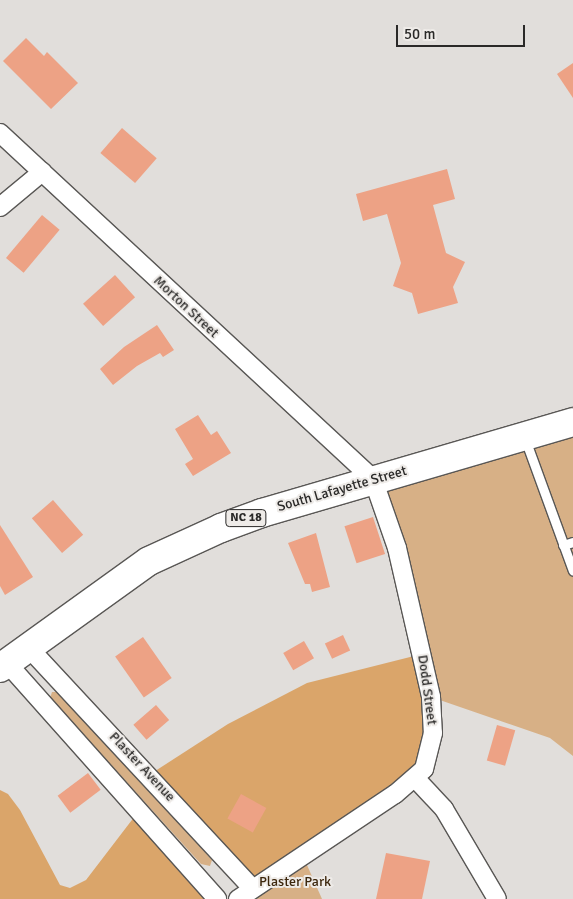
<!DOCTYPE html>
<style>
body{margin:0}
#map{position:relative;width:573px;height:899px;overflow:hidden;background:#e1dedb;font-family:Signika,sans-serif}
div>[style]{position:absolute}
.green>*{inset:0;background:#d7b086}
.forest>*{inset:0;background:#daa56a}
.building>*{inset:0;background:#eda285;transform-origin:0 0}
.roads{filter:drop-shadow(1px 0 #595755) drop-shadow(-1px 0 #595755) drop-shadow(0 1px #595755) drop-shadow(0 -1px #595755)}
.service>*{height:9px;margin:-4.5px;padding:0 4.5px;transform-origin:4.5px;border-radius:4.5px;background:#fff}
.minor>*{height:18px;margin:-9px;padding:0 9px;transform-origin:9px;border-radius:9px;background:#fff}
.primary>*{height:28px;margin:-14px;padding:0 14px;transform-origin:14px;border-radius:14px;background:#fff}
span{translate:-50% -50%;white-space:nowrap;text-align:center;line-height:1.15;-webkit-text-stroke:4px #eeebe8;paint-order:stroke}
.shield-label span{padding:1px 4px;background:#eeebe8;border:1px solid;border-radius:4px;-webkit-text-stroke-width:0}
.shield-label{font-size:12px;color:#2a2928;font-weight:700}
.street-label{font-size:14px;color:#2a2928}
.park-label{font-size:14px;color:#3d270d}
.scale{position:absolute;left:396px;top:25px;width:129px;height:22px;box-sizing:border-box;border:2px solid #2a2928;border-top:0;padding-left:6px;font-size:15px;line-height:18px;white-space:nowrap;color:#2a2928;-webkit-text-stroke:4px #eeebe8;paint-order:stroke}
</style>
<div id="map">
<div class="green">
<div style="clip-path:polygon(573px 422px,573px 756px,550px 738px,431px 697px,373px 479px)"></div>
<div style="clip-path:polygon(52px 692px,60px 692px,212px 860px,210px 866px,201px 864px,50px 698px)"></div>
<div style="clip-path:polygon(303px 856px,322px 899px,238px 899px)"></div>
</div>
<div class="forest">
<div style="clip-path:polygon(422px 654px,431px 697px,424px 769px,253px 889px,149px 775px,228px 724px,307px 683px)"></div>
<div style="clip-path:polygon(0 790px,8px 794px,20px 810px,60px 885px,70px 888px,86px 880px,138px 812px,217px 899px,0 899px)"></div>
</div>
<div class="building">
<div style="clip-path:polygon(26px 38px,44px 56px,47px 52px,78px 83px,51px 109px,3px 61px)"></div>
<div style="clip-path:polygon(573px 63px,573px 98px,557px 74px)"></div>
<div style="left:122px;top:128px;width:46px;height:33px;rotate:41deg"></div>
<div style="clip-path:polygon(447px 169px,455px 199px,433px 205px,446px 253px,465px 262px,453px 287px,458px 303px,418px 314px,412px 293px,393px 286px,401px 263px,387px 214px,363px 221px,356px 194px)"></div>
<div style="left:42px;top:215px;width:23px;height:56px;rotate:40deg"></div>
<div style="left:115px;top:275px;width:30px;height:43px;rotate:48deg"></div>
<div style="clip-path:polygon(157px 325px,174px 350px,163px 357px,160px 353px,137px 366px,113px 385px,100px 369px,124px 347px)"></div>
<div style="clip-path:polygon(198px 415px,211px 435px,217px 431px,231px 453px,193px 476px,185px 464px,193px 459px,175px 429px)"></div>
<div style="left:53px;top:500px;width:46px;height:28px;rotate:49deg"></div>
<div style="left:373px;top:517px;width:39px;height:30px;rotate:72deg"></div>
<div style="clip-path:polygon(0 525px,33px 577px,5px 595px,0 586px)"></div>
<div style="clip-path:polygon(316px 533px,330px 587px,312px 592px,310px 584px,305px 584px,288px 543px)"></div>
<div style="left:343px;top:635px;width:17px;height:20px;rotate:65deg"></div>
<div style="left:143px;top:637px;width:50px;height:34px;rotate:55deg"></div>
<div style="left:304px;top:641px;width:20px;height:24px;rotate:60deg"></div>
<div style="left:156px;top:705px;width:20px;height:30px;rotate:49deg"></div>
<div style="left:497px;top:725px;width:19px;height:37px;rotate:16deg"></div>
<div style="left:88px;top:773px;width:21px;height:38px;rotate:53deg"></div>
<div style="left:241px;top:794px;width:29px;height:28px;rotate:29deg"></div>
<div style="clip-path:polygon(386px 853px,430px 861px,422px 899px,376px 899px)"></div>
</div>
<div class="roads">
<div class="service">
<div style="left:525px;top:439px;width:140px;rotate:70deg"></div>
<div style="left:563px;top:545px;width:10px;rotate:-17deg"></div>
</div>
<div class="minor">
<div style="left:0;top:133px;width:509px;rotate:42.85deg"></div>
<div style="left:373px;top:479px;width:73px;rotate:70.8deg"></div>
<div style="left:397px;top:548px;width:153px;rotate:77.1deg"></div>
<div style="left:431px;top:697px;width:36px;rotate:87deg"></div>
<div style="left:433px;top:733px;width:37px;rotate:104deg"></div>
<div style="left:424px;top:769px;width:38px;rotate:139deg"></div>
<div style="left:395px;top:794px;width:189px;rotate:146.2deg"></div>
<div style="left:0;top:207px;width:55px;rotate:-39.8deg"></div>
<div style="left:28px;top:647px;width:330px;rotate:47.1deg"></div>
<div style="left:7px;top:663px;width:316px;rotate:48.3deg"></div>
<div style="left:416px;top:779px;width:41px;rotate:47deg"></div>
<div style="left:444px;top:809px;width:104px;rotate:59.5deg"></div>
</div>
<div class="primary">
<div style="left:0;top:668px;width:183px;rotate:-35.7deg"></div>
<div style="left:149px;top:561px;width:79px;rotate:-24.6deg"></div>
<div style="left:221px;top:528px;width:44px;rotate:-20.1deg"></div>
<div style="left:262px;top:513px;width:324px;rotate:-16.3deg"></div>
</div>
</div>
<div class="shield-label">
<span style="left:246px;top:518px">NC 18</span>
</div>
<div class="street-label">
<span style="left:186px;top:307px;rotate:43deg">Morton Street</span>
<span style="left:342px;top:489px;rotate:-16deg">South Lafayette Street</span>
<span style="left:427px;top:690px;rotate:82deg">Dodd Street</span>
<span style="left:142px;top:767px;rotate:47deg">Plaster Avenue</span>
</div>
<div class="park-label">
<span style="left:295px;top:882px">Plaster Park</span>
</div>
<div class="scale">50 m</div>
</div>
